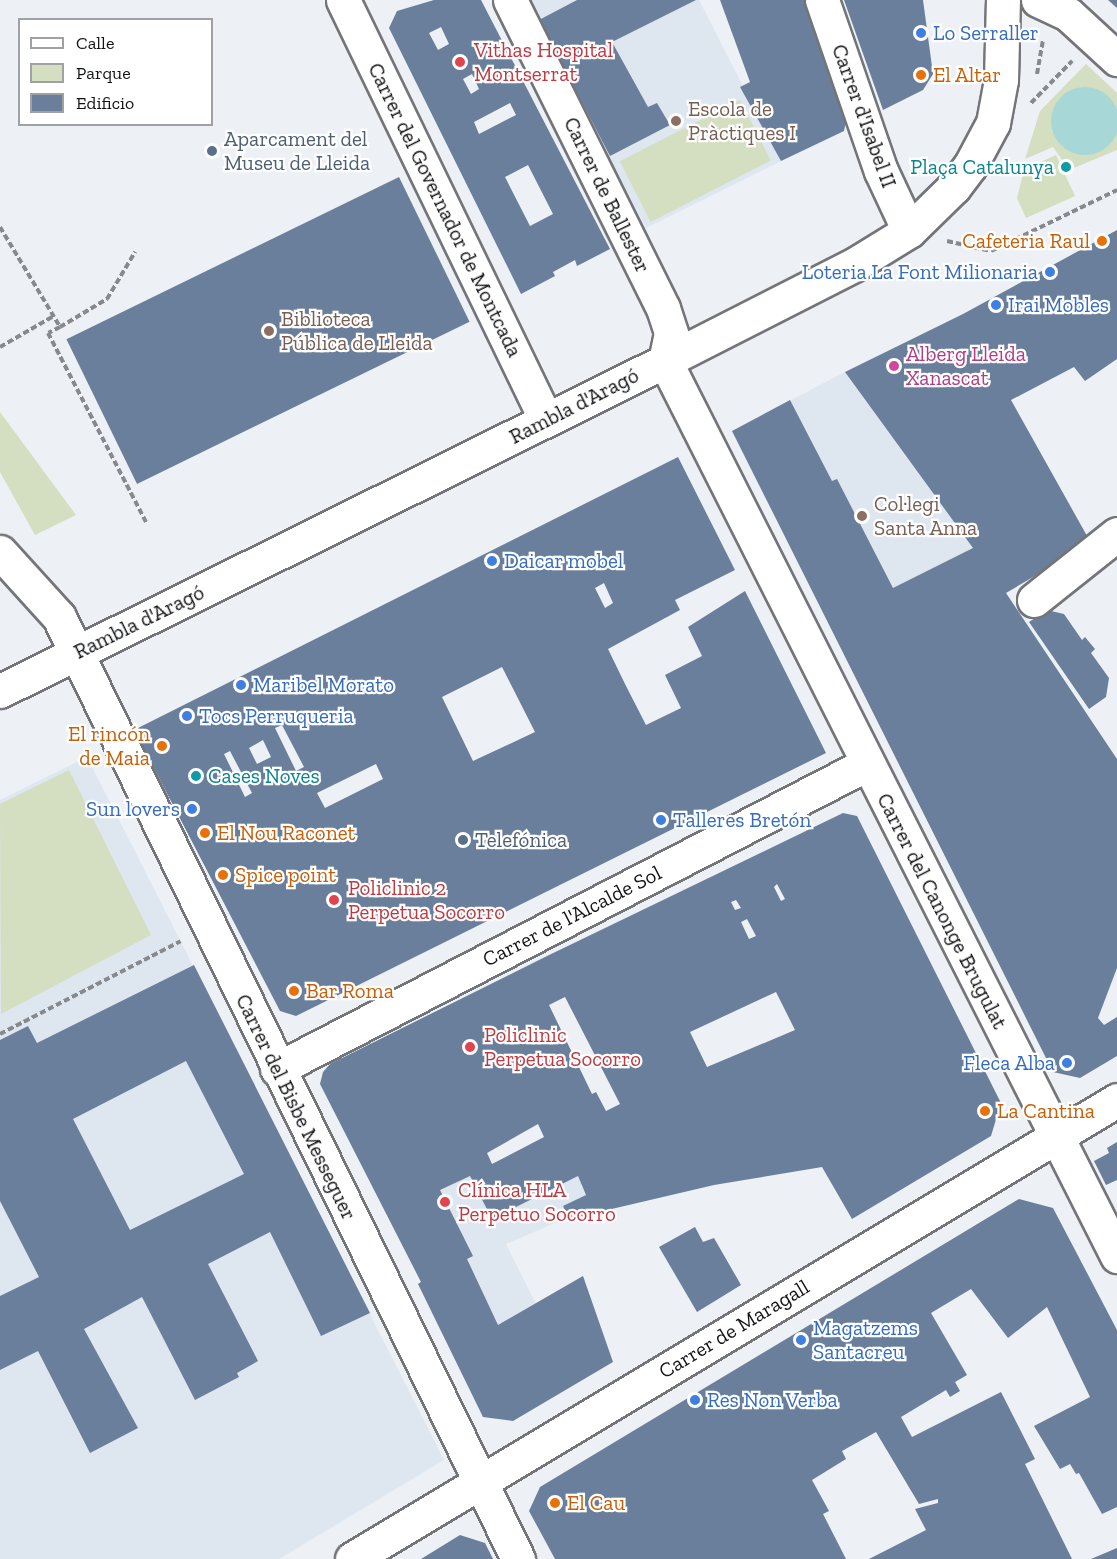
<!DOCTYPE html>
<meta charset="utf-8">
<style>
body{margin:0}
#map{position:relative;width:1117px;height:1559px;overflow:hidden;background:#edf0f4;font-family:"Zilla Slab",serif}
div>[style]{position:absolute}
.built>*{inset:0;background:#dee6f0}
.green>*{inset:0;background:#d4dec1;transform-origin:0 0}
.water>*{inset:0;background:#a7d7d7}
.round{border-radius:50%}
.building>*{inset:0;background:#6a7f9b;transform-origin:0 0}
.path>*{height:4px;margin-top:-2px;transform-origin:0;background:repeating-linear-gradient(90deg,#87898c 0 6px,transparent 0 9px)}
.roads{filter:drop-shadow(2px 0 #737579) drop-shadow(-2px 0 #737579) drop-shadow(0 2px #737579) drop-shadow(0 -2px #737579)}
.minor>*{height:33px;margin:-16.5px;padding:0 16.5px;transform-origin:16.5px;border-radius:16.5px;background:#fff}
.major>*{height:33px;margin:-16.5px;padding:0 16.5px;transform-origin:16.5px;border-radius:16.5px;background:#fff}
.dots>*{width:16px;height:16px;translate:-50% -50%;box-sizing:border-box;border:3px solid #fff;border-radius:50%}
span{translate:-50% -50%;white-space:nowrap;text-align:center;line-height:1.15;-webkit-text-stroke:4.5px #fff;paint-order:stroke}
.shop-label{font-size:21px;color:#366cbe}
.left{translate:0 -50%;text-align:left}
.right{translate:-100% -50%;text-align:right}
.health-label{font-size:21px;color:#be3a42}
.food-label{font-size:21px;color:#c56008}
.education-label{font-size:21px;color:#785e54}
.street-label{font-size:21px;color:#121315}
.service-label{font-size:21px;color:#4e5e75}
.culture-label{font-size:21px;color:#0d838f}
.hotel-label{font-size:21px;color:#b23c85}
.legend{position:absolute;left:18px;top:18px;width:195px;height:108px;box-sizing:border-box;background:#fff;border:2px solid #a0a1a1;margin:0;padding:8px 10px;list-style:none;font-size:18px;color:#121315}
.legend li{display:flex;align-items:center;gap:12px;height:30px}
.legend b{width:30px;border:2px solid #a0a1a1}
</style>
<div id="map">
<div class="built">
<div style="clip-path:polygon(528px 0,699px 0,781px 161px,646px 228px)"></div>
<div style="clip-path:polygon(845px 372px,1015px 606px,863px 691px,732px 431px)"></div>
<div style="clip-path:polygon(87px 757px,444px 1460px,279px 1559px,0 1559px,0 800px)"></div>
<div style="clip-path:polygon(420px 1020px,514px 1208px,578px 1176px,593px 1214px,557px 1222px,506px 1244px,536px 1304px,511px 1350px,462px 1374px,418px 1284px,421px 1282px,320px 1084px,330px 1064px)"></div>
</div>
<div class="green">
<div style="clip-path:polygon(1086px 64px,1117px 93px,1117px 150px,1069px 170px,1053px 147px,1025px 159px,1040px 111px)"></div>
<div style="left:740px;top:100px;width:68px;height:135px;rotate:63deg"></div>
<div style="clip-path:polygon(1056px 155px,1075px 196px,1026px 218px,1017px 198px,1024px 170px)"></div>
<div style="clip-path:polygon(0 412px,76px 515px,35px 535px,0 472px)"></div>
<div style="clip-path:polygon(69px 770px,151px 935px,1px 1014px,0 804px)"></div>
</div>
<div class="water">
<div class="round" style="left:1051px;top:87px;width:68px;height:68px"></div>
</div>
<div class="building">
<div style="clip-path:polygon(evenodd,434px 0,481px 0,610px 249px,577px 266px,575px 260px,553px 272px,555px 276px,521px 294px,389px 28px,397px 11px,434px 0,441px 27px,449px 44px,438px 50px,429px 33px,441px 27px,434px 0,472px 74px,479px 89px,471px 94px,463px 79px,472px 74px,434px 0,510px 103px,516px 115px,479px 134px,474px 122px,510px 103px,434px 0,528px 165px,553px 214px,530px 226px,505px 177px,528px 165px)"></div>
<div style="clip-path:polygon(577px 0,696px 0,612px 42px,648px 107px,657px 103px,670px 125px,610px 156px,539px 20px)"></div>
<div style="clip-path:polygon(720px 0,806px 0,847px 117px,844px 131px,781px 161px,740px 87px,750px 82px)"></div>
<div style="clip-path:polygon(844px 0,923px 0,933px 74px,923px 90px,883px 110px)"></div>
<div style="clip-path:polygon(1108px 0,1117px 0,1117px 8px)"></div>
<div style="left:399px;top:177px;width:161px;height:370px;rotate:64deg"></div>
<div style="clip-path:polygon(1117px 230px,1117px 359px,1085px 381px,1074px 367px,1011px 400px,1091px 543px,1006px 593px,1117px 759px,1117px 968px,1098px 1018px,1104px 1025px,1117px 1017px,1117px 1056px,1080px 1078px,1053px 1072px,732px 431px,790px 400px,832px 481px,837px 479px,893px 588px,973px 548px,845px 372px,963px 314px)"></div>
<div style="clip-path:polygon(evenodd,678px 457px,735px 570px,675px 600px,680px 610px,608px 649px,626px 686px,646px 725px,681px 708px,665px 675px,702px 656px,688px 627px,745px 591px,826px 753px,296px 1016px,280px 1011px,134px 730px,678px 457px,604px 583px,613px 603px,605px 608px,595px 588px,604px 583px,678px 457px,502px 667px,535px 732px,473px 761px,442px 697px,502px 667px,678px 457px,282px 725px,304px 767px,296px 771px,275px 728px,282px 725px,678px 457px,263px 740px,271px 757px,257px 764px,249px 748px,263px 740px,678px 457px,230px 751px,252px 793px,245px 797px,224px 754px,230px 751px,678px 457px,376px 764px,383px 779px,325px 808px,317px 793px,376px 764px)"></div>
<div style="clip-path:polygon(1047px 610px,1064px 614px,1082px 640px,1085px 637px,1095px 649px,1091px 653px,1109px 678px,1106px 697px,1089px 709px,1029px 622px)"></div>
<div style="clip-path:polygon(evenodd,843px 813px,857px 816px,1001px 1103px,991px 1136px,852px 1219px,822px 1167px,714px 1185px,569px 1219px,563px 1206px,586px 1195px,578px 1176px,492px 1219px,470px 1176px,440px 1190px,473px 1256px,467px 1259px,498px 1325px,583px 1276px,613px 1362px,513px 1421px,483px 1417px,418px 1284px,421px 1282px,320px 1084px,323px 1072px,330px 1064px,545px 957px,843px 813px,777px 884px,785px 899px,781px 901px,774px 887px,777px 884px,843px 813px,736px 900px,741px 908px,735px 910px,731px 902px,736px 900px,843px 813px,747px 919px,756px 936px,749px 939px,741px 922px,747px 919px,843px 813px,776px 992px,795px 1030px,707px 1067px,690px 1032px,776px 992px,843px 813px,565px 997px,620px 1104px,606px 1111px,596px 1092px,592px 1094px,549px 1005px,565px 997px,843px 813px,538px 1124px,544px 1137px,492px 1164px,487px 1153px,538px 1124px)"></div>
<div style="clip-path:polygon(evenodd,194px 965px,370px 1313px,321px 1336px,270px 1232px,208px 1264px,258px 1361px,237px 1373px,239px 1377px,195px 1400px,142px 1297px,84px 1329px,138px 1428px,90px 1453px,38px 1351px,0 1370px,0 1296px,39px 1277px,0 1201px,0 1040px,28px 1026px,37px 1043px,194px 965px,186px 1061px,244px 1174px,130px 1230px,73px 1119px,186px 1061px)"></div>
<div style="clip-path:polygon(1117px 1142px,1117px 1180px,1106px 1185px,1094px 1161px,1109px 1153px,1107px 1148px)"></div>
<div style="clip-path:polygon(1019px 1199px,1053px 1208px,1117px 1330px,1117px 1507px,1102px 1514px,1079px 1473px,1076px 1474px,1070px 1464px,1060px 1469px,1034px 1426px,1090px 1397px,1047px 1307px,1008px 1338px,971px 1289px,931px 1313px,967px 1375px,955px 1382px,960px 1391px,950px 1397px,946px 1390px,901px 1417px,912px 1437px,1001px 1392px,1035px 1459px,1025px 1464px,1072px 1559px,869px 1559px,926px 1530px,915px 1509px,938px 1503px,938px 1499px,919px 1504px,876px 1432px,842px 1451px,846px 1459px,812px 1480px,829px 1511px,823px 1514px,846px 1559px,555px 1559px,529px 1511px,540px 1487px)"></div>
<div style="clip-path:polygon(695px 1227px,703px 1242px,714px 1238px,741px 1285px,697px 1312px,659px 1247px)"></div>
<div style="clip-path:polygon(460px 1535px,485px 1543px,493px 1559px,421px 1559px)"></div>
<div style="clip-path:polygon(1117px 1548px,1117px 1559px,1091px 1559px)"></div>
</div>
<div class="path">
<div style="left:1037px;top:74px;width:35px;rotate:-80deg"></div>
<div style="left:1031px;top:103px;width:59px;rotate:-45.7deg"></div>
<div style="left:0;top:227px;width:117px;rotate:59deg"></div>
<div style="left:60px;top:327px;width:55px;rotate:-30.8deg"></div>
<div style="left:107px;top:299px;width:55px;rotate:-59.2deg"></div>
<div style="left:947px;top:241px;width:45px;rotate:12.8deg"></div>
<div style="left:991px;top:251px;width:140px;rotate:-25.8deg"></div>
<div style="left:60px;top:327px;width:13px;rotate:153deg"></div>
<div style="left:48px;top:333px;width:213px;rotate:62.6deg"></div>
<div style="left:0;top:347px;width:62px;rotate:-29.9deg"></div>
<div style="left:0;top:1034px;width:203px;rotate:-27.2deg"></div>
</div>
<div class="roads">
<div class="minor">
<div style="left:343px;top:0;width:466px;rotate:64.2deg"></div>
<div style="left:510px;top:0;width:344px;rotate:63.6deg"></div>
<div style="left:663px;top:308px;width:26px;rotate:72deg"></div>
<div style="left:671px;top:333px;width:29px;rotate:102deg"></div>
<div style="left:665px;top:361px;width:1003px;rotate:63.2deg"></div>
<div style="left:822px;top:0;width:181px;rotate:71deg"></div>
<div style="left:881px;top:171px;width:66px;rotate:65deg"></div>
<div style="left:1038px;top:0;width:33px;rotate:25deg"></div>
<div style="left:1068px;top:14px;width:67px;rotate:42.6deg"></div>
<div style="left:0;top:552px;width:88px;rotate:47.8deg"></div>
<div style="left:59px;top:617px;width:1048px;rotate:64.02deg"></div>
<div style="left:1034px;top:600px;width:106px;rotate:-38.5deg"></div>
<div style="left:277px;top:1069px;width:664px;rotate:-27.34deg"></div>
<div style="left:352px;top:1559px;width:892px;rotate:-30.96deg"></div>
</div>
<div class="major">
<div style="left:0;top:691px;width:742px;rotate:-26.39deg"></div>
<div style="left:665px;top:361px;width:216px;rotate:-27deg"></div>
<div style="left:857px;top:263px;width:61px;rotate:-31.6deg"></div>
<div style="left:909px;top:231px;width:63px;rotate:-44.4deg"></div>
<div style="left:954px;top:187px;width:26px;rotate:-53deg"></div>
<div style="left:970px;top:166px;width:49px;rotate:-61.9deg"></div>
<div style="left:993px;top:123px;width:44px;rotate:-79.5deg"></div>
<div style="left:1001px;top:80px;width:80px;rotate:-88.6deg"></div>
</div>
</div>
<div class="dots">
<div style="left:921px;top:33px;background:#3f7fe0"></div>
<div style="left:460px;top:62px;background:#e0444e"></div>
<div style="left:921px;top:75px;background:#e8710a"></div>
<div style="left:676px;top:121px;background:#8d6e63"></div>
<div style="left:212px;top:151px;background:#5c6f8a"></div>
<div style="left:1066px;top:167px;background:#0f9aa8"></div>
<div style="left:1102px;top:241px;background:#e8710a"></div>
<div style="left:1050px;top:272px;background:#3f7fe0"></div>
<div style="left:996px;top:305px;background:#3f7fe0"></div>
<div style="left:269px;top:331px;background:#8d6e63"></div>
<div style="left:894px;top:366px;background:#d1479c"></div>
<div style="left:862px;top:516px;background:#8d6e63"></div>
<div style="left:492px;top:561px;background:#3f7fe0"></div>
<div style="left:241px;top:685px;background:#3f7fe0"></div>
<div style="left:187px;top:716px;background:#3f7fe0"></div>
<div style="left:162px;top:746px;background:#e8710a"></div>
<div style="left:196px;top:776px;background:#0f9aa8"></div>
<div style="left:192px;top:809px;background:#3f7fe0"></div>
<div style="left:661px;top:820px;background:#3f7fe0"></div>
<div style="left:205px;top:833px;background:#e8710a"></div>
<div style="left:463px;top:840px;background:#5c6f8a"></div>
<div style="left:223px;top:875px;background:#e8710a"></div>
<div style="left:334px;top:900px;background:#e0444e"></div>
<div style="left:294px;top:991px;background:#e8710a"></div>
<div style="left:470px;top:1047px;background:#e0444e"></div>
<div style="left:1067px;top:1063px;background:#3f7fe0"></div>
<div style="left:985px;top:1111px;background:#e8710a"></div>
<div style="left:445px;top:1202px;background:#e0444e"></div>
<div style="left:801px;top:1340px;background:#3f7fe0"></div>
<div style="left:695px;top:1400px;background:#3f7fe0"></div>
<div style="left:555px;top:1503px;background:#e8710a"></div>
</div>
<div class="shop-label">
<span class="left" style="left:933px;top:33px">Lo Serraller</span>
<span class="right" style="left:1038px;top:272px">Loteria La Font Milionaria</span>
<span class="left" style="left:1008px;top:305px">Irai Mobles</span>
<span class="left" style="left:504px;top:561px">Daicar mobel</span>
<span class="left" style="left:253px;top:685px">Maribel Morato</span>
<span class="left" style="left:199px;top:716px">Tocs Perruqueria</span>
<span class="right" style="left:180px;top:809px">Sun lovers</span>
<span class="left" style="left:673px;top:820px">Talleres Bretón</span>
<span class="right" style="left:1055px;top:1063px">Fleca Alba</span>
<span class="left" style="left:813px;top:1340px">Magatzems<br>Santacreu</span>
<span class="left" style="left:707px;top:1400px">Res Non Verba</span>
</div>
<div class="health-label">
<span class="left" style="left:474px;top:62px">Vithas Hospital<br>Montserrat</span>
<span class="left" style="left:348px;top:900px">Policlinic 2<br>Perpetua Socorro</span>
<span class="left" style="left:484px;top:1047px">Policlinic<br>Perpetua Socorro</span>
<span class="left" style="left:458px;top:1202px">Clínica HLA<br>Perpetuo Socorro</span>
</div>
<div class="food-label">
<span class="left" style="left:933px;top:75px">El Altar</span>
<span class="right" style="left:1090px;top:241px">Cafeteria Raul</span>
<span class="right" style="left:150px;top:746px">El rincón<br>de Maia</span>
<span class="left" style="left:217px;top:833px">El Nou Raconet</span>
<span class="left" style="left:235px;top:875px">Spice point</span>
<span class="left" style="left:306px;top:991px">Bar Roma</span>
<span class="left" style="left:997px;top:1111px">La Cantina</span>
<span class="left" style="left:567px;top:1503px">El Cau</span>
</div>
<div class="education-label">
<span class="left" style="left:688px;top:121px">Escola de<br>Pràctiques I</span>
<span class="left" style="left:281px;top:331px">Biblioteca<br>Pública de Lleida</span>
<span class="left" style="left:874px;top:516px">Col·legi<br>Santa Anna</span>
</div>
<div class="street-label">
<span style="left:864px;top:116px;rotate:70deg">Carrer d'Isabel II</span>
<span style="left:607px;top:195px;rotate:64deg">Carrer de Ballester</span>
<span style="left:445px;top:210px;rotate:64deg">Carrer del Governador de Montcada</span>
<span style="left:574px;top:406px;rotate:-27deg">Rambla d'Aragó</span>
<span style="left:139px;top:622px;rotate:-26deg">Rambla d'Aragó</span>
<span style="left:942px;top:911px;rotate:63deg">Carrer del Canonge Brugulat</span>
<span style="left:572px;top:916px;rotate:-27deg">Carrer de l'Alcalde Sol</span>
<span style="left:296px;top:1107px;rotate:64deg">Carrer del Bisbe Messeguer</span>
<span style="left:734px;top:1329px;rotate:-31deg">Carrer de Maragall</span>
</div>
<div class="service-label">
<span class="left" style="left:224px;top:151px">Aparcament del<br>Museu de Lleida</span>
<span class="left" style="left:475px;top:840px">Telefónica</span>
</div>
<div class="culture-label">
<span class="right" style="left:1054px;top:167px">Plaça Catalunya</span>
<span class="left" style="left:208px;top:776px">Cases Noves</span>
</div>
<div class="hotel-label">
<span class="left" style="left:906px;top:366px">Alberg Lleida<br>Xanascat</span>
</div>
<ul class="legend">
<li><b style="height:8px;background:#fff"></b>Calle</li>
<li><b style="height:16px;background:#d4dec1"></b>Parque</li>
<li><b style="height:16px;background:#6a7f9b"></b>Edificio</li>
</ul>
</div>
